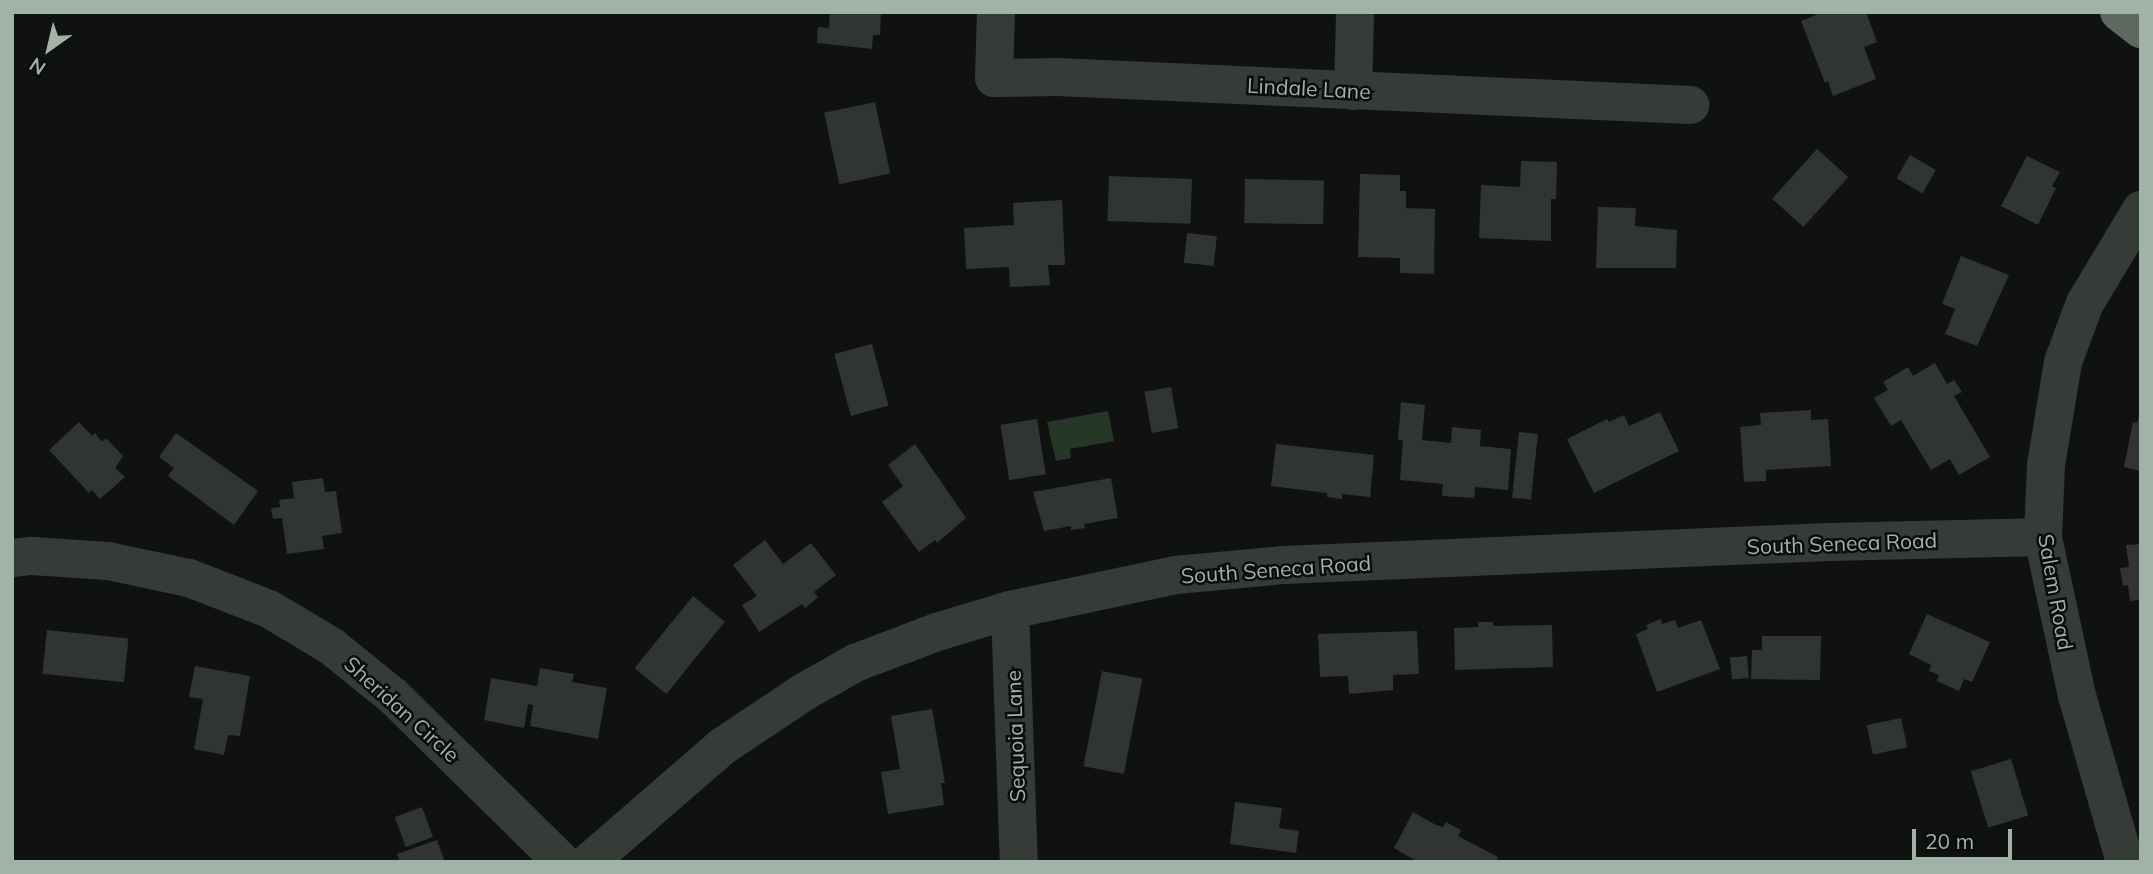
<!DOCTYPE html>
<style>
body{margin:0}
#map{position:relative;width:2153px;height:874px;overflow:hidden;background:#101211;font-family:Mulish,sans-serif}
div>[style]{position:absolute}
.water>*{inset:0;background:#263627}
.building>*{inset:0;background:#303432;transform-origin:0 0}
.minor>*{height:38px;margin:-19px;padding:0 19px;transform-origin:19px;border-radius:19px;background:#353c38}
.highway>*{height:38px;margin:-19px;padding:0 19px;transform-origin:19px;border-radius:19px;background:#5d6860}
span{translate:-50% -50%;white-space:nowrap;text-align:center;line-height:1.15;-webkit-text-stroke:5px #0b0d0c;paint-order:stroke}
.street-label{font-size:21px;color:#a0b3a6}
.frame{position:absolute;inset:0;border:14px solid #a0b3a6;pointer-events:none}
.north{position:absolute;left:14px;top:14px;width:70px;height:70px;-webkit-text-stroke:5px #0b0d0c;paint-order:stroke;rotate:214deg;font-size:19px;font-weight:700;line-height:28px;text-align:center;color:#a0b3a6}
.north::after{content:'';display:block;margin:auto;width:24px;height:32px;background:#a0b3a6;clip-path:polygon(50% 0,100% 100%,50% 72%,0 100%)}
.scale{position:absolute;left:1912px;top:829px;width:100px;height:32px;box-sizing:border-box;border:4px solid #a0b3a6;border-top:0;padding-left:9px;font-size:21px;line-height:24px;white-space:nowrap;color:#a0b3a6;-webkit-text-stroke:5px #0b0d0c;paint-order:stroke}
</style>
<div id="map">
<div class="water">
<div style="clip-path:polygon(1108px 411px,1114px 441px,1070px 449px,1071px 458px,1056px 461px,1047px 422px)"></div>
</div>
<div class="building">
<div style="clip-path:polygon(830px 12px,881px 12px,880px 35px,873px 35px,872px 49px,817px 43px,818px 27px,829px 28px)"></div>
<div style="clip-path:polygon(1823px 12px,1866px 12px,1877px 42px,1864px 47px,1876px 79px,1833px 96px,1828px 81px,1825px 83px,1801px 21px)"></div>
<div style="left:875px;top:102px;width:73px;height:52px;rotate:78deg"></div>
<div style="left:1817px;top:149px;width:42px;height:67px;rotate:42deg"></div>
<div style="left:1910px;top:155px;width:30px;height:27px;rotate:30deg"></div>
<div style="clip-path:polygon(2027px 156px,2060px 172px,2052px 186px,2056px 188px,2038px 225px,2001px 206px)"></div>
<div style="clip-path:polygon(1521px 161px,1557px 162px,1556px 199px,1551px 199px,1551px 241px,1479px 238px,1481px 185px,1520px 187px)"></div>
<div style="clip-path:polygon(1360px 174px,1400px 175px,1400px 191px,1406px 191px,1406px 208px,1435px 209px,1434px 274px,1400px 273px,1400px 258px,1358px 257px)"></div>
<div style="left:1109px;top:176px;width:83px;height:45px;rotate:2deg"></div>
<div style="left:1245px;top:179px;width:79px;height:44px;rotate:1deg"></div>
<div style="clip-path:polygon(1062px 200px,1065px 265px,1048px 265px,1050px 285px,1010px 287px,1009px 267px,966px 269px,964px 228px,1014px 225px,1013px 203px)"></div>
<div style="clip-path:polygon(1598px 207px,1636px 208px,1635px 226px,1677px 230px,1676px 268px,1596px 268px)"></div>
<div style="left:1187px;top:233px;width:30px;height:30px;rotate:6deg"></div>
<div style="clip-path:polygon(1961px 256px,2009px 275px,1977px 346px,1945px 334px,1955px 309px,1942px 304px)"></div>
<div style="left:872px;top:344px;width:64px;height:39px;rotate:75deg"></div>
<div style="clip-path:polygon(1935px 363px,1947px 384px,1954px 380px,1962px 392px,1954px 396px,1990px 457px,1959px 475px,1950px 459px,1931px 470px,1901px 420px,1891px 426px,1874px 398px,1888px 390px,1883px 382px,1908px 367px,1913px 376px)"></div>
<div style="left:1171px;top:387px;width:42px;height:27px;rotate:80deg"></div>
<div style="clip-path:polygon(1401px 402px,1425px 405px,1422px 440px,1451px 443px,1452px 427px,1481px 430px,1480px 446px,1511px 449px,1508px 490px,1475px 487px,1474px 498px,1442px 496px,1443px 484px,1400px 480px,1403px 440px,1398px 440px)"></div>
<div style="clip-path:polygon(1811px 410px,1811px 420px,1828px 419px,1831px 466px,1766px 470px,1766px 481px,1744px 482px,1740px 427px,1761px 425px,1760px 413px)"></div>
<div style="clip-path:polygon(2140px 411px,2141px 411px,2141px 471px,2124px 467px,2133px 422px,2137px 423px)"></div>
<div style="clip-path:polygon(1660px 412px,1679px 451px,1594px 493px,1567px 439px,1607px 419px,1609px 422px,1624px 415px,1629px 426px)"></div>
<div style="left:1037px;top:419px;width:56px;height:37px;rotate:81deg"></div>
<div style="clip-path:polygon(79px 422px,92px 436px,95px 433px,102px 442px,106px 438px,123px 456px,115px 468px,125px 477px,100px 499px,92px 490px,89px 493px,49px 450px)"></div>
<div style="left:1519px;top:432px;width:19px;height:66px;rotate:6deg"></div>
<div style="clip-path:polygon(176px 433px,258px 491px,234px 525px,168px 476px,174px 468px,159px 457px)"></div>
<div style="clip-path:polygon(915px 444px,966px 518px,937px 543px,935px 540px,919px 552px,882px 502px,903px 486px,888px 465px)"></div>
<div style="clip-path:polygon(1276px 444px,1374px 455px,1370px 497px,1342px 494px,1342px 499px,1327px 497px,1327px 493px,1271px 486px)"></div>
<div style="clip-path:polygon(323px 478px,325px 492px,336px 491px,342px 533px,322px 536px,324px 549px,287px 554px,282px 518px,273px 519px,271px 508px,280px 507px,279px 500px,294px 498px,292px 482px)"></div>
<div style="clip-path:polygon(1111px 478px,1118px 518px,1084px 524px,1085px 528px,1071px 530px,1071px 526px,1044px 531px,1033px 492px)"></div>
<div style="clip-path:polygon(765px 540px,783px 564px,811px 543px,836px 575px,814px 592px,818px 597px,805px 608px,802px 604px,759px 632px,742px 605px,757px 596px,733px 565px)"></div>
<div style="clip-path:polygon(2141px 544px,2141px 600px,2130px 601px,2128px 585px,2123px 586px,2120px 568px,2129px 567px,2126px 545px)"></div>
<div style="left:693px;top:596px;width:41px;height:93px;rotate:39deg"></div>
<div style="clip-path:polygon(1927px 614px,1990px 642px,1972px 682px,1964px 679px,1959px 691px,1937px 681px,1939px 675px,1929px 671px,1931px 665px,1909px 654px)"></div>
<div style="clip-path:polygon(1661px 619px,1662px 624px,1675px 620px,1678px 628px,1701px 620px,1720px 669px,1657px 692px,1636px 634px,1648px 629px,1646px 625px)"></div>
<div style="clip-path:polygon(1478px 622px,1493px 622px,1493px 626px,1552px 625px,1553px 667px,1455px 670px,1454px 628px,1478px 627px)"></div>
<div style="left:47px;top:630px;width:82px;height:44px;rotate:6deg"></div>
<div style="clip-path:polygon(1417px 631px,1419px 674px,1393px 675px,1393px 690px,1349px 694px,1348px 676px,1320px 677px,1318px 634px)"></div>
<div style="clip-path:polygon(1762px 636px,1821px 636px,1820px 680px,1751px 679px,1752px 650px,1762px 650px)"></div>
<div style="left:1747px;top:656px;width:22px;height:17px;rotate:85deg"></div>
<div style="clip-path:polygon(195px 666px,250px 676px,240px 736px,228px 735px,224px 755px,194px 749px,203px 699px,189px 697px)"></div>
<div style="clip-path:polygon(540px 668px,574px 674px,572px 682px,607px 688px,598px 739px,530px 726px,533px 705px,528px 704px,524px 728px,484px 720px,491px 678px,537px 686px)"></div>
<div style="left:1102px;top:671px;width:41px;height:97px;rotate:11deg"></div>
<div style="clip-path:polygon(932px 709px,945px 783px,941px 783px,944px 805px,888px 814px,881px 772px,900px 769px,891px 716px)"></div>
<div style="left:1901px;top:718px;width:30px;height:35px;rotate:78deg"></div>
<div style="left:2011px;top:759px;width:59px;height:42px;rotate:73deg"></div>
<div style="clip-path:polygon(1235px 802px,1282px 808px,1279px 828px,1299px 831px,1296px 853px,1230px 844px)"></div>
<div style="left:422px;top:807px;width:32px;height:29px;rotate:70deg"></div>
<div style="clip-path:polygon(1413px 812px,1436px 825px,1443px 827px,1446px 822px,1461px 830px,1458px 836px,1498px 857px,1496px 862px,1418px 862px,1394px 848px)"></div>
<div style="clip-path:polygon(437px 840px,445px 862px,400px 862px,397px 854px)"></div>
</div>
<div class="minor">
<div style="left:996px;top:12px;width:66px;rotate:91.7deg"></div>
<div style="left:994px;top:78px;width:63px;rotate:-0.9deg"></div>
<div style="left:1057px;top:77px;width:634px;rotate:2.53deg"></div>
<div style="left:1353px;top:91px;width:79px;rotate:-88.5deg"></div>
<div style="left:12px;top:558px;width:20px;rotate:-6deg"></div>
<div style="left:32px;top:556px;width:76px;rotate:3.8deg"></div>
<div style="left:108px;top:561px;width:83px;rotate:11.9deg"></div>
<div style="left:189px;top:578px;width:86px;rotate:21.2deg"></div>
<div style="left:269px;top:609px;width:72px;rotate:30.8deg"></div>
<div style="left:331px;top:646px;width:80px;rotate:38.9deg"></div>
<div style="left:393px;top:696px;width:237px;rotate:44.5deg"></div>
<div style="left:1010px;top:610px;width:252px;rotate:88deg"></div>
<div style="left:589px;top:862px;width:177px;rotate:-40.9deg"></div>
<div style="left:723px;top:746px;width:97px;rotate:-33.7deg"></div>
<div style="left:804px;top:692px;width:59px;rotate:-29.6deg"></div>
<div style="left:855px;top:663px;width:88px;rotate:-20.7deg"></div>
<div style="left:937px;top:632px;width:76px;rotate:-16.8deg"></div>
<div style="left:1010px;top:610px;width:170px;rotate:-11.9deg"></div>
<div style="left:1176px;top:575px;width:107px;rotate:-5.3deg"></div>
<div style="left:1283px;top:565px;width:546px;rotate:-2.41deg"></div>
<div style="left:1829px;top:542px;width:214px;rotate:-1.3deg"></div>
<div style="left:2125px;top:862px;width:173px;rotate:-106.1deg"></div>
<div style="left:2077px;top:696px;width:163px;rotate:-102.1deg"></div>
<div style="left:2043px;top:537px;width:72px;rotate:-87.6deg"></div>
<div style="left:2046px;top:465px;width:104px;rotate:-80.6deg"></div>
<div style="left:2063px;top:362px;width:63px;rotate:-69.6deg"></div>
<div style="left:2085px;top:303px;width:109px;rotate:-58.9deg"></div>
</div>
<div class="highway">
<div style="left:2119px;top:12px;width:28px;rotate:38deg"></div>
</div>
<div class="street-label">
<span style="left:1309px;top:88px;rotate:3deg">Lindale Lane</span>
<span style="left:1842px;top:543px;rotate:-2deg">South Seneca Road</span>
<span style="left:1276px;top:569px;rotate:-4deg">South Seneca Road</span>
<span style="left:2056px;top:592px;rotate:80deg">Salem Road</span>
<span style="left:402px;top:709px;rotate:42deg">Sheridan Circle</span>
<span style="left:1015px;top:736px;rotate:-92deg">Sequoia Lane</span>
</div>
<div class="frame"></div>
<div class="north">N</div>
<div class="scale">20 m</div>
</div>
